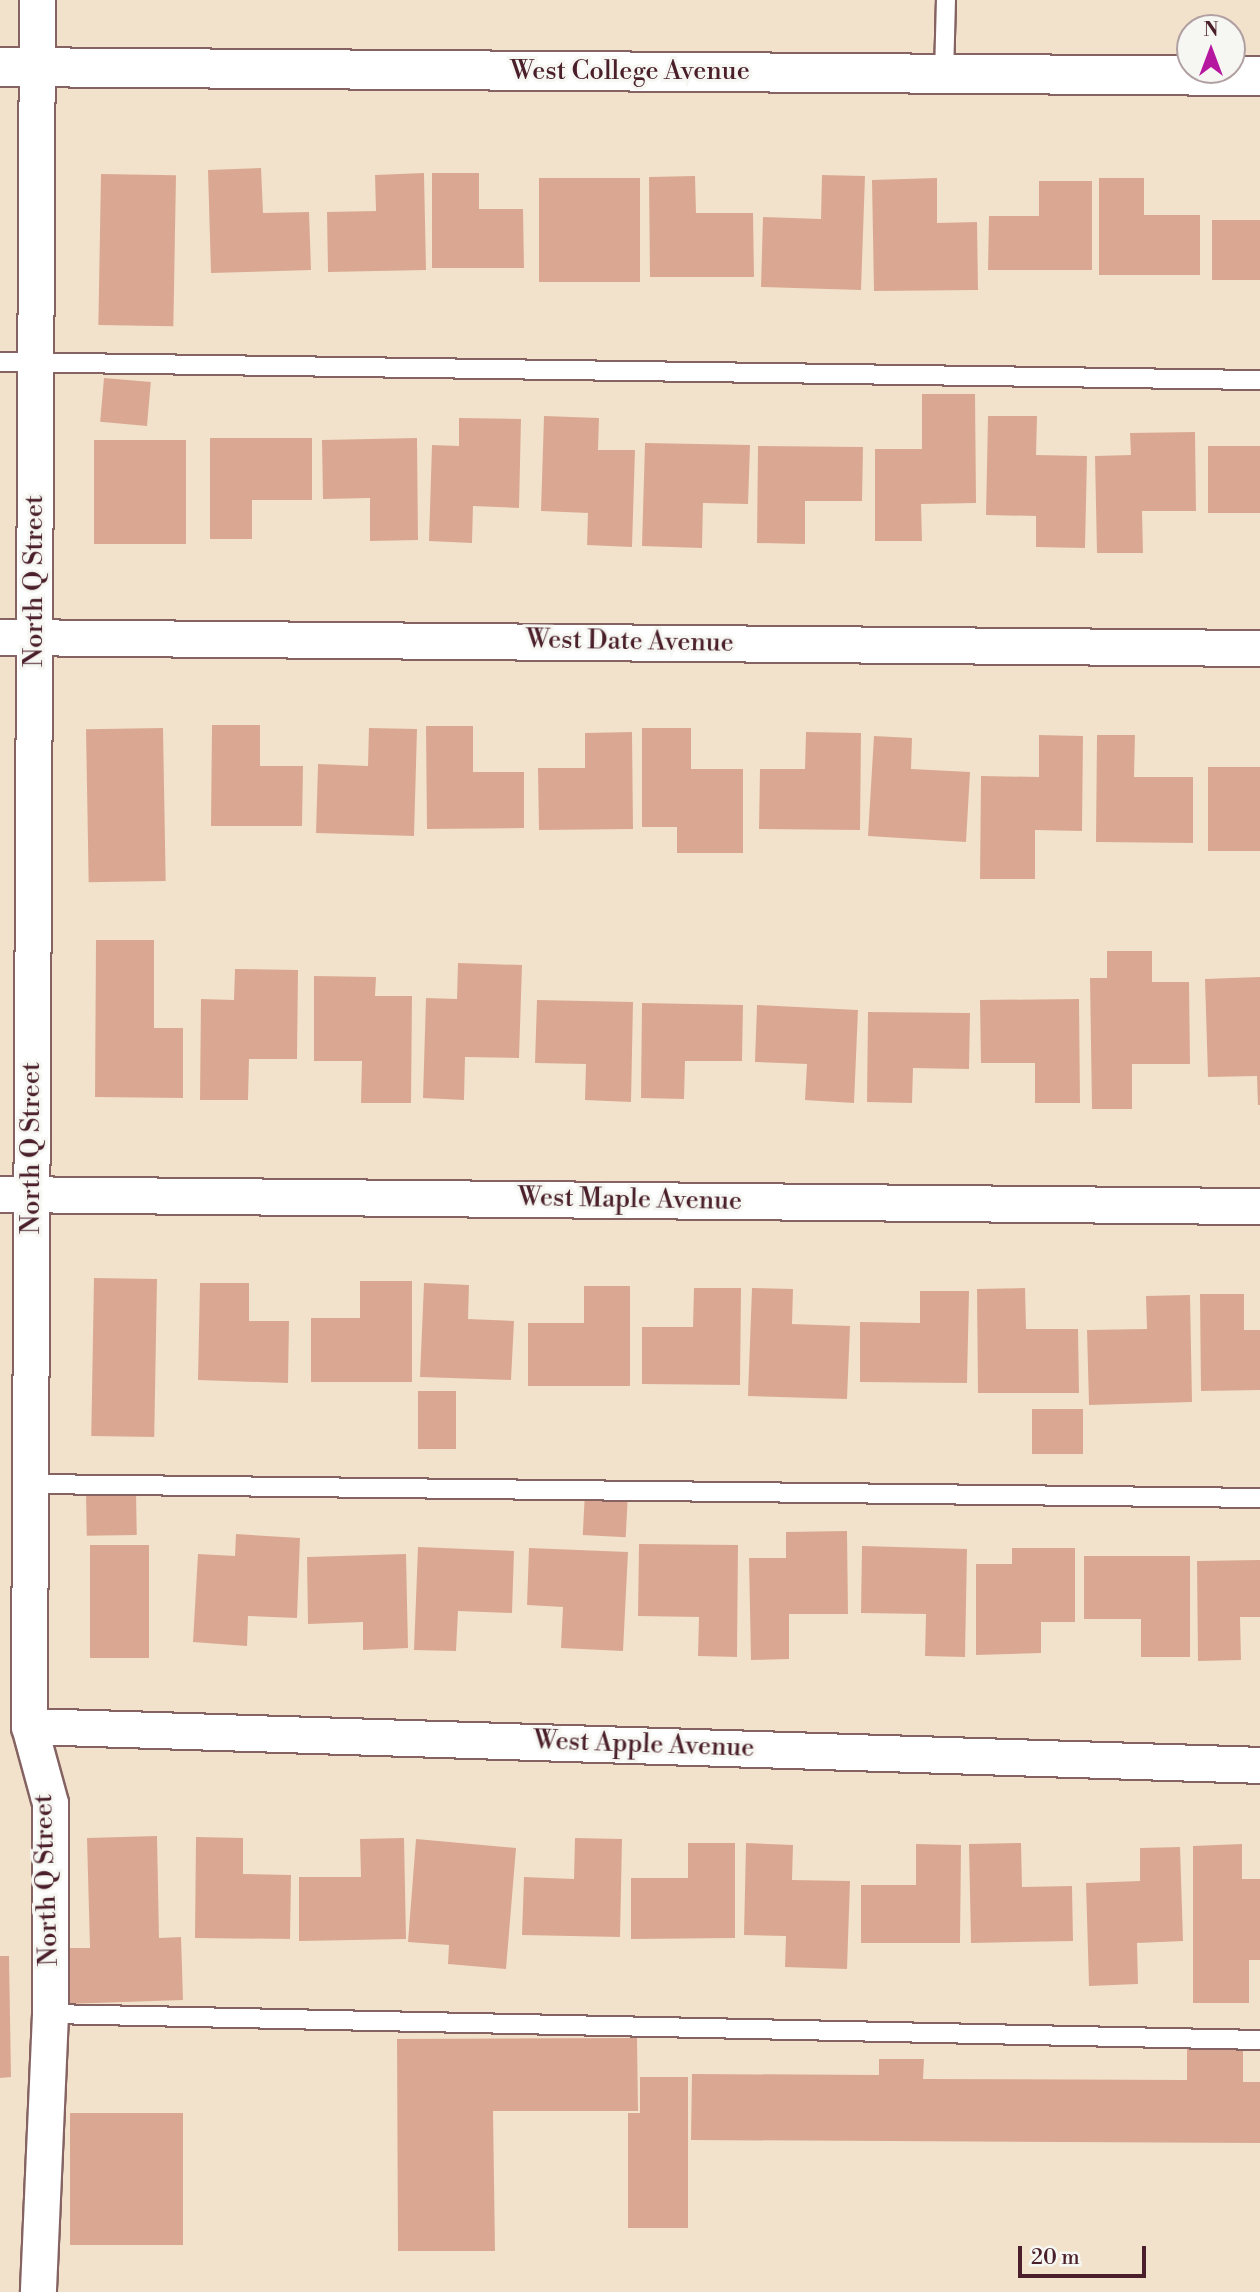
<!DOCTYPE html>
<style>
body{margin:0}
#map{position:relative;width:1260px;height:2292px;overflow:hidden;background:#f2e2cb;font-family:"Libre Bodoni",serif}
div>[style]{position:absolute}
.building>*{inset:0;background:#daa892;transform-origin:0 0}
.roads{filter:drop-shadow(2px 0 #856363) drop-shadow(-2px 0 #856363) drop-shadow(0 2px #856363) drop-shadow(0 -2px #856363)}
.service>*{height:18px;margin:-9px;padding:0 9px;transform-origin:9px;border-radius:9px;background:#fff}
.minor>*{height:35px;margin:-17.5px;padding:0 17.5px;transform-origin:17.5px;border-radius:17.5px;background:#fff}
.tertiary>*{height:38px;margin:-19px;padding:0 19px;transform-origin:19px;border-radius:19px;background:#fff}
span{translate:-50% -50%;white-space:nowrap;text-align:center;line-height:1.15;-webkit-text-stroke:6px #f6f6f2;paint-order:stroke}
.street-label{font-size:26px;color:#4a1f2b}
.north{position:absolute;left:1176px;top:14px;width:70px;height:70px;box-sizing:border-box;background:#f6f6f2;border:2px solid #b1a0a2;border-radius:50%;rotate:0deg;font-size:19px;font-weight:700;line-height:28px;text-align:center;color:#4a1f2b}
.north::after{content:'';display:block;margin:auto;width:24px;height:32px;background:#b5179e;clip-path:polygon(50% 0,100% 100%,50% 72%,0 100%)}
.scale{position:absolute;left:1018px;top:2246px;width:128px;height:32px;box-sizing:border-box;border:4px solid #4a1f2b;border-top:0;padding-left:9px;font-size:21px;line-height:24px;white-space:nowrap;color:#4a1f2b;-webkit-text-stroke:5px #f6f6f2;paint-order:stroke}
</style>
<div id="map">
<div class="building">
<div style="clip-path:polygon(261px 168px,263px 213px,309px 212px,311px 270px,211px 273px,208px 170px)"></div>
<div style="clip-path:polygon(424px 173px,426px 270px,328px 272px,327px 212px,376px 211px,375px 175px)"></div>
<div style="clip-path:polygon(432px 173px,479px 173px,479px 209px,523px 209px,524px 268px,432px 268px)"></div>
<div style="left:101px;top:174px;width:75px;height:151px;rotate:1deg"></div>
<div style="clip-path:polygon(822px 175px,865px 176px,861px 290px,761px 287px,763px 217px,821px 219px)"></div>
<div style="clip-path:polygon(695px 176px,696px 213px,753px 213px,754px 277px,650px 277px,649px 177px)"></div>
<div style="left:539px;top:178px;width:101px;height:104px"></div>
<div style="clip-path:polygon(937px 178px,937px 223px,977px 222px,978px 290px,874px 291px,872px 180px)"></div>
<div style="clip-path:polygon(1099px 178px,1144px 178px,1144px 215px,1200px 215px,1200px 275px,1099px 275px)"></div>
<div style="clip-path:polygon(1039px 181px,1092px 181px,1092px 270px,988px 270px,989px 216px,1039px 216px)"></div>
<div style="left:1260px;top:220px;width:60px;height:48px;rotate:90deg"></div>
<div style="left:104px;top:378px;width:47px;height:44px;rotate:5deg"></div>
<div style="clip-path:polygon(922px 394px,975px 394px,976px 503px,921px 504px,922px 541px,875px 541px,875px 449px,922px 449px)"></div>
<div style="clip-path:polygon(544px 416px,599px 418px,598px 450px,635px 450px,632px 547px,587px 545px,588px 513px,541px 511px)"></div>
<div style="clip-path:polygon(988px 416px,1037px 416px,1036px 455px,1087px 456px,1085px 548px,1036px 547px,1036px 516px,986px 515px)"></div>
<div style="clip-path:polygon(459px 418px,521px 419px,519px 508px,473px 506px,472px 543px,429px 541px,432px 445px,459px 446px)"></div>
<div style="clip-path:polygon(1195px 432px,1196px 511px,1142px 511px,1143px 553px,1097px 553px,1095px 456px,1131px 455px,1130px 433px)"></div>
<div style="clip-path:polygon(210px 438px,312px 438px,312px 500px,252px 500px,252px 539px,210px 539px)"></div>
<div style="clip-path:polygon(417px 438px,418px 540px,370px 541px,370px 498px,323px 499px,322px 440px)"></div>
<div style="left:94px;top:440px;width:92px;height:104px"></div>
<div style="clip-path:polygon(645px 443px,750px 445px,748px 504px,703px 503px,702px 548px,642px 546px)"></div>
<div style="clip-path:polygon(758px 446px,863px 447px,862px 501px,805px 501px,805px 544px,757px 543px)"></div>
<div style="left:1208px;top:446px;width:52px;height:67px"></div>
<div style="clip-path:polygon(212px 725px,260px 725px,260px 766px,303px 766px,302px 826px,211px 826px)"></div>
<div style="clip-path:polygon(426px 726px,473px 726px,473px 772px,524px 772px,524px 828px,427px 829px)"></div>
<div style="left:163px;top:728px;width:153px;height:77px;rotate:89deg"></div>
<div style="clip-path:polygon(369px 728px,417px 729px,414px 836px,316px 833px,318px 764px,368px 766px)"></div>
<div style="clip-path:polygon(642px 728px,691px 728px,691px 769px,743px 769px,743px 853px,677px 853px,677px 827px,642px 827px)"></div>
<div style="clip-path:polygon(632px 732px,633px 829px,539px 830px,538px 768px,585px 768px,585px 733px)"></div>
<div style="clip-path:polygon(806px 732px,861px 733px,860px 830px,759px 829px,760px 769px,805px 769px)"></div>
<div style="clip-path:polygon(1039px 735px,1083px 736px,1082px 831px,1035px 830px,1035px 879px,980px 879px,981px 776px,1039px 777px)"></div>
<div style="clip-path:polygon(1097px 735px,1135px 735px,1134px 777px,1193px 777px,1193px 843px,1096px 842px)"></div>
<div style="clip-path:polygon(874px 736px,912px 738px,911px 769px,970px 772px,966px 842px,868px 836px)"></div>
<div style="left:1208px;top:767px;width:52px;height:84px"></div>
<div style="clip-path:polygon(96px 940px,154px 940px,154px 1028px,183px 1028px,183px 1098px,95px 1097px)"></div>
<div style="clip-path:polygon(1107px 951px,1152px 951px,1152px 982px,1189px 982px,1190px 1064px,1132px 1064px,1132px 1109px,1092px 1109px,1090px 978px,1107px 978px)"></div>
<div style="clip-path:polygon(458px 963px,522px 965px,519px 1058px,465px 1057px,464px 1100px,423px 1098px,426px 998px,457px 999px)"></div>
<div style="clip-path:polygon(235px 969px,298px 970px,297px 1059px,249px 1059px,248px 1100px,200px 1100px,201px 999px,234px 1000px)"></div>
<div style="clip-path:polygon(314px 976px,376px 977px,375px 996px,412px 996px,411px 1103px,361px 1103px,362px 1061px,314px 1061px)"></div>
<div style="clip-path:polygon(1260px 977px,1260px 1105px,1258px 1105px,1257px 1076px,1208px 1077px,1205px 979px)"></div>
<div style="clip-path:polygon(1079px 999px,1080px 1103px,1035px 1103px,1035px 1063px,981px 1063px,980px 1000px)"></div>
<div style="clip-path:polygon(537px 1000px,633px 1002px,631px 1102px,585px 1100px,586px 1064px,535px 1063px)"></div>
<div style="clip-path:polygon(642px 1003px,743px 1005px,742px 1061px,685px 1061px,684px 1099px,641px 1098px)"></div>
<div style="clip-path:polygon(757px 1005px,858px 1010px,854px 1103px,805px 1100px,807px 1064px,755px 1062px)"></div>
<div style="clip-path:polygon(868px 1012px,970px 1013px,969px 1069px,913px 1068px,912px 1103px,867px 1102px)"></div>
<div style="left:94px;top:1278px;width:63px;height:158px;rotate:1deg"></div>
<div style="clip-path:polygon(360px 1281px,412px 1281px,412px 1382px,311px 1382px,311px 1318px,360px 1318px)"></div>
<div style="clip-path:polygon(200px 1283px,249px 1283px,249px 1321px,289px 1321px,288px 1383px,198px 1380px)"></div>
<div style="clip-path:polygon(424px 1283px,469px 1285px,468px 1319px,514px 1321px,511px 1380px,420px 1377px)"></div>
<div style="clip-path:polygon(584px 1286px,630px 1286px,630px 1386px,528px 1386px,528px 1323px,584px 1323px)"></div>
<div style="clip-path:polygon(694px 1288px,741px 1288px,740px 1385px,642px 1384px,642px 1327px,693px 1327px)"></div>
<div style="clip-path:polygon(752px 1288px,793px 1289px,792px 1324px,850px 1326px,847px 1399px,748px 1396px)"></div>
<div style="clip-path:polygon(1025px 1288px,1026px 1329px,1078px 1329px,1079px 1393px,978px 1393px,977px 1289px)"></div>
<div style="clip-path:polygon(920px 1291px,969px 1291px,967px 1383px,860px 1382px,860px 1322px,920px 1323px)"></div>
<div style="clip-path:polygon(1200px 1294px,1244px 1294px,1244px 1330px,1260px 1330px,1260px 1390px,1201px 1391px)"></div>
<div style="clip-path:polygon(1190px 1295px,1192px 1402px,1089px 1405px,1087px 1330px,1147px 1329px,1146px 1296px)"></div>
<div style="left:418px;top:1391px;width:38px;height:58px"></div>
<div style="left:1032px;top:1409px;width:51px;height:45px"></div>
<div style="left:136px;top:1491px;width:44px;height:50px;rotate:89deg"></div>
<div style="left:585px;top:1492px;width:43px;height:43px;rotate:3deg"></div>
<div style="clip-path:polygon(847px 1531px,848px 1614px,789px 1614px,789px 1659px,751px 1660px,749px 1558px,786px 1558px,786px 1532px)"></div>
<div style="clip-path:polygon(236px 1534px,300px 1538px,297px 1618px,248px 1616px,247px 1646px,193px 1642px,198px 1554px,235px 1556px)"></div>
<div style="clip-path:polygon(639px 1544px,738px 1545px,737px 1657px,698px 1656px,699px 1617px,638px 1616px)"></div>
<div style="left:90px;top:1545px;width:59px;height:113px"></div>
<div style="clip-path:polygon(862px 1546px,967px 1549px,965px 1657px,925px 1656px,926px 1614px,861px 1613px)"></div>
<div style="clip-path:polygon(418px 1547px,514px 1551px,512px 1613px,458px 1611px,456px 1651px,414px 1650px)"></div>
<div style="clip-path:polygon(529px 1548px,628px 1552px,623px 1651px,561px 1648px,563px 1607px,527px 1605px)"></div>
<div style="clip-path:polygon(1012px 1548px,1075px 1548px,1075px 1622px,1041px 1622px,1041px 1653px,976px 1655px,976px 1564px,1012px 1564px)"></div>
<div style="clip-path:polygon(406px 1554px,408px 1648px,363px 1650px,363px 1622px,308px 1624px,307px 1557px)"></div>
<div style="clip-path:polygon(1084px 1556px,1190px 1556px,1190px 1657px,1141px 1657px,1141px 1619px,1084px 1619px)"></div>
<div style="clip-path:polygon(1260px 1560px,1260px 1617px,1240px 1617px,1241px 1660px,1198px 1661px,1197px 1561px)"></div>
<div style="clip-path:polygon(157px 1836px,159px 1938px,181px 1937px,183px 2000px,65px 2004px,64px 1948px,90px 1948px,87px 1838px)"></div>
<div style="clip-path:polygon(196px 1837px,243px 1838px,243px 1874px,291px 1875px,290px 1939px,195px 1938px)"></div>
<div style="clip-path:polygon(404px 1838px,406px 1939px,299px 1941px,299px 1877px,361px 1877px,360px 1839px)"></div>
<div style="clip-path:polygon(575px 1838px,622px 1839px,620px 1937px,522px 1935px,524px 1877px,574px 1879px)"></div>
<div style="clip-path:polygon(416px 1839px,516px 1848px,506px 1969px,448px 1964px,449px 1945px,408px 1942px)"></div>
<div style="clip-path:polygon(688px 1843px,735px 1843px,735px 1938px,631px 1939px,631px 1878px,688px 1878px)"></div>
<div style="clip-path:polygon(746px 1843px,793px 1845px,792px 1880px,850px 1881px,847px 1969px,785px 1967px,786px 1936px,744px 1935px)"></div>
<div style="clip-path:polygon(1021px 1843px,1022px 1887px,1072px 1886px,1073px 1941px,971px 1943px,969px 1844px)"></div>
<div style="clip-path:polygon(916px 1844px,961px 1845px,960px 1943px,861px 1943px,861px 1885px,916px 1885px)"></div>
<div style="clip-path:polygon(1242px 1844px,1242px 1879px,1260px 1879px,1260px 1960px,1249px 1960px,1249px 2003px,1193px 2003px,1193px 1846px)"></div>
<div style="clip-path:polygon(1180px 1847px,1183px 1941px,1137px 1943px,1138px 1984px,1089px 1986px,1086px 1883px,1140px 1881px,1140px 1848px)"></div>
<div style="clip-path:polygon(0 1956px,9px 1956px,11px 2077px,0 2078px)"></div>
<div style="clip-path:polygon(637px 2038px,638px 2111px,493px 2111px,495px 2251px,398px 2251px,397px 2039px)"></div>
<div style="clip-path:polygon(1187px 2044px,1243px 2044px,1243px 2082px,1260px 2082px,1260px 2143px,691px 2140px,692px 2074px,879px 2075px,879px 2059px,924px 2059px,923px 2079px,1187px 2080px)"></div>
<div style="clip-path:polygon(640px 2077px,688px 2077px,688px 2228px,628px 2228px,628px 2113px,640px 2113px)"></div>
<div style="left:70px;top:2113px;width:113px;height:132px"></div>
</div>
<div class="roads">
<div class="service">
<div style="left:944px;top:75px;width:75px;rotate:-88.5deg"></div>
<div style="left:0;top:362px;width:1260px;rotate:0.82deg"></div>
<div style="left:30px;top:1484px;width:1230px;rotate:0.65deg"></div>
<div style="left:50px;top:2014px;width:1210px;rotate:1.23deg"></div>
</div>
<div class="minor">
<div style="left:37px;top:0;width:1726px;rotate:90.27deg"></div>
<div style="left:29px;top:1726px;width:80px;rotate:74.7deg"></div>
<div style="left:50px;top:1803px;width:211px;rotate:90deg"></div>
<div style="left:50px;top:2014px;width:278px;rotate:92.5deg"></div>
<div style="left:0;top:637px;width:1260px;rotate:0.5deg"></div>
<div style="left:0;top:1194px;width:1260px;rotate:0.55deg"></div>
<div style="left:29px;top:1726px;width:1232px;rotate:1.81deg"></div>
</div>
<div class="tertiary">
<div style="left:0;top:67px;width:1260px;rotate:0.41deg"></div>
</div>
</div>
<div class="street-label">
<span style="left:630px;top:72px">West College Avenue</span>
<span style="left:35px;top:581px;rotate:-90deg">North Q Street</span>
<span style="left:630px;top:642px;rotate:1deg">West Date Avenue</span>
<span style="left:32px;top:1148px;rotate:-90deg">North Q Street</span>
<span style="left:630px;top:1200px;rotate:1deg">West Maple Avenue</span>
<span style="left:644px;top:1745px;rotate:2deg">West Apple Avenue</span>
<span style="left:47px;top:1880px;rotate:-92deg">North Q Street</span>
</div>
<div class="north">N</div>
<div class="scale">20 m</div>
</div>
